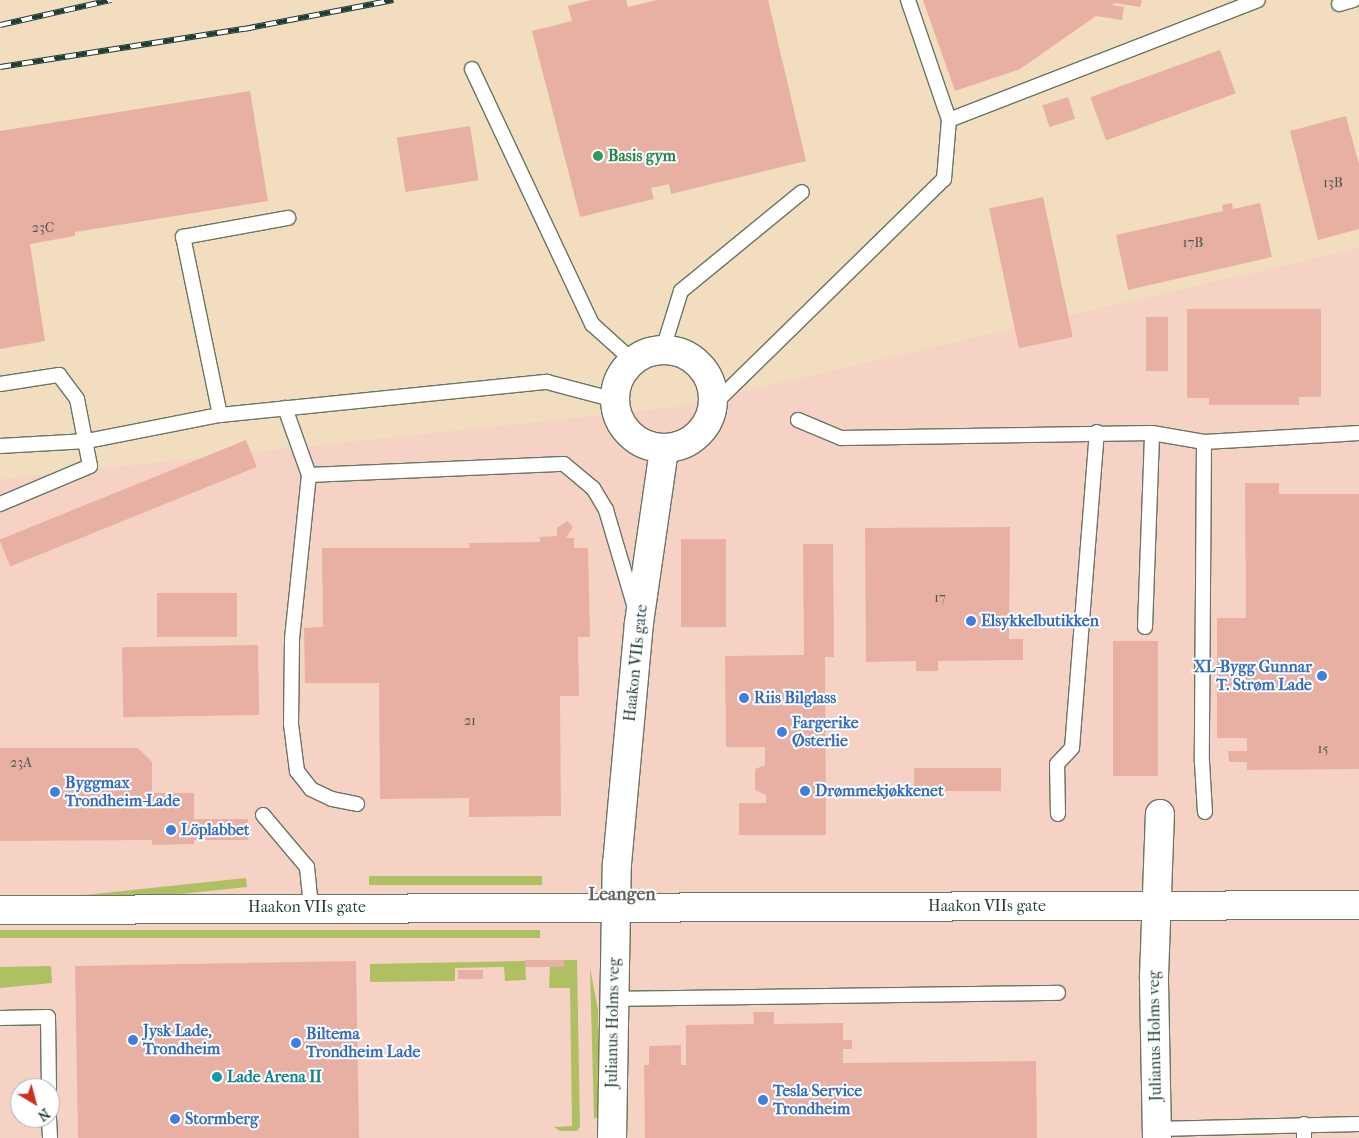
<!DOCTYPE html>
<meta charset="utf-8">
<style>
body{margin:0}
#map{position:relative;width:1359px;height:1138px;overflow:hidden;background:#f2debf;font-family:"IM FELL French Canon",serif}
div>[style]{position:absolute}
.built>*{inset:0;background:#f6d2c5}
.green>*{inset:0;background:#afc063;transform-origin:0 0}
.building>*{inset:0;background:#e8b0a3;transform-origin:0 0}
.roads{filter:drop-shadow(1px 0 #697565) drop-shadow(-1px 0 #697565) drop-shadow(0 1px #697565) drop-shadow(0 -1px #697565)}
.lane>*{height:14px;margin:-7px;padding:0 7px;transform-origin:7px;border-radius:7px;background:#fff}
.street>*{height:28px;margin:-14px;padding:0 14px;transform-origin:14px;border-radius:14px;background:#fff}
.street>.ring{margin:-14px;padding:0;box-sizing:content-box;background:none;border:28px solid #fff;border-radius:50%}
.secondary>*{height:28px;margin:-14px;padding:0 14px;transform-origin:14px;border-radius:14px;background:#fff}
.rail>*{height:5.5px;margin-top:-2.75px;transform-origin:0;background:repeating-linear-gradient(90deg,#fff 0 11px,#1f3d34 0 22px);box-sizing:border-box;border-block:1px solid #1f3d34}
.dots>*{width:14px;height:14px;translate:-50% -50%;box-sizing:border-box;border:2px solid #fff;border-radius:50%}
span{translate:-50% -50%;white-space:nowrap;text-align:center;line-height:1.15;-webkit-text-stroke:4px #fff;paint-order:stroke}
.number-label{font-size:14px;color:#515a50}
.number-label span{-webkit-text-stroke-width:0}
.leisure-label{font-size:16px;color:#27864d;font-weight:700}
.left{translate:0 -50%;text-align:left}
.shop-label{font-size:16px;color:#366cbe;font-weight:700}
.right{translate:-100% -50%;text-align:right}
.street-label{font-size:16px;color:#1f3d34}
.culture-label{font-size:16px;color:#0d838f;font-weight:700}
.neighbourhood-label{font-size:18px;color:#65655b;font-weight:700}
.north{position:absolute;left:10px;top:1078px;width:50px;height:50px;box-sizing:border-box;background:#fff;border:1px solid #a5b1ae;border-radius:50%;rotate:143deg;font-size:14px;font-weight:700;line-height:20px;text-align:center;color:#1f3d34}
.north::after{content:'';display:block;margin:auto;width:18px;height:22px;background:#c8321e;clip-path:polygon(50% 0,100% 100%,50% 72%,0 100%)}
</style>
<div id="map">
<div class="built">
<div style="clip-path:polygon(evenodd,1359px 248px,1359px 1138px,0 1138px,0 479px,676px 407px,1359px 248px,20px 1088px,50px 1088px,50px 1118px,20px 1118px,20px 1088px)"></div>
</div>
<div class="green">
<div style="left:542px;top:876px;width:9px;height:173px;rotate:90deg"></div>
<div style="left:246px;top:878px;width:9px;height:246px;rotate:84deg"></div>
<div style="left:540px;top:930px;width:8px;height:540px;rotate:90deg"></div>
<div style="clip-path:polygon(564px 960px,577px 960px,580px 1127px,577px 1131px,560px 1131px,554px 1127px,572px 1126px,570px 988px,549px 988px,550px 967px,564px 967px)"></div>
<div style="clip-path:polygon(525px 961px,526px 980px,505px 981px,504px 967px,455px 968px,455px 981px,370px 982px,370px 964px)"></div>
<div style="clip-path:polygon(51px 966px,52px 983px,0 988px,0 967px)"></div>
<div style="clip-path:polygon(590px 968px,598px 1010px,599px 1116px,594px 1119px)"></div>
</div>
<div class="building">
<div style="clip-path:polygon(591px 0,626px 0,628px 7px,657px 0,768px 0,806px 161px,671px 194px,669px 184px,651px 188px,654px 199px,580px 217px,532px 31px,572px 21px,568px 6px)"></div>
<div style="clip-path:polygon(923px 0,1142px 0,1140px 7px,1115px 3px,1112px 5px,1124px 7px,1122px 20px,1096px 16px,1020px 69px,955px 91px)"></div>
<div style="left:1220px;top:50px;width:46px;height:138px;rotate:70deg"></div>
<div style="clip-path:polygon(250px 91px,268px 201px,75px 232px,75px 236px,30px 244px,45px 341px,0 349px,0 131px)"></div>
<div style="left:1068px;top:97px;width:23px;height:27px;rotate:72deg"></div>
<div style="clip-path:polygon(1346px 116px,1359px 165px,1359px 229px,1318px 240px,1290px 131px)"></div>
<div style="left:470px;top:126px;width:55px;height:74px;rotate:81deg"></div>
<div style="left:1043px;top:197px;width:143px;height:55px;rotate:78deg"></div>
<div style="clip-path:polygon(1232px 203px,1233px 209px,1260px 203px,1272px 257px,1128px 290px,1116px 235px,1223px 211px,1222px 205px)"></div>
<div style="clip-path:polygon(1187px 309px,1321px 309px,1321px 397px,1299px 397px,1299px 405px,1209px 405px,1209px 398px,1187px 398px)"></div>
<div style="left:1146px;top:317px;width:22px;height:54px"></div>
<div style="left:246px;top:440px;width:29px;height:266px;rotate:68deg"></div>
<div style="clip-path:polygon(1245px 483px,1279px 483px,1279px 494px,1359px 494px,1359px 769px,1247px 770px,1247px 762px,1229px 762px,1228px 751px,1247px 751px,1247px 738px,1217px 738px,1217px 618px,1246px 618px)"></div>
<div style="clip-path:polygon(567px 521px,573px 527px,566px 538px,574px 538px,574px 548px,588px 548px,590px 637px,578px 637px,579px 696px,560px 696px,561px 816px,469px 817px,469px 798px,380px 799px,379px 683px,305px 683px,304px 628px,323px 627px,322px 548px,470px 548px,469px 543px,540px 542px,540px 537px,557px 536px,557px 528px)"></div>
<div style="clip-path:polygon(1010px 527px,1009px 639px,1023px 639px,1023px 660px,938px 661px,938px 671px,916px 671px,916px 661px,866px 662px,865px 528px)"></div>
<div style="left:681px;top:539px;width:45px;height:88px"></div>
<div style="clip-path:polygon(803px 544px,833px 544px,834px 657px,825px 657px,826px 835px,739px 835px,739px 803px,766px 803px,766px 795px,755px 790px,755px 769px,765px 765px,765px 747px,726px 747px,725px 656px,804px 655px)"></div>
<div style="left:237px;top:593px;width:44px;height:80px;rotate:90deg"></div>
<div style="left:1113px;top:641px;width:45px;height:135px"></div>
<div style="left:258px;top:645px;width:70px;height:136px;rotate:89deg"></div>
<div style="clip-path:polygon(0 748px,138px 748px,152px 762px,152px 793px,194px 793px,194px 819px,248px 819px,248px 840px,194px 840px,194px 844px,152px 845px,152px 840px,0 841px)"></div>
<div style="left:914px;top:768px;width:87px;height:23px"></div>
<div style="left:564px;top:960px;width:7px;height:39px;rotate:90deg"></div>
<div style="left:356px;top:961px;width:177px;height:281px;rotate:89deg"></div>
<div style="left:458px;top:970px;width:25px;height:9px"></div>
<div style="clip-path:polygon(753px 1012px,774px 1012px,774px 1024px,843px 1023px,843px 1040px,852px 1040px,852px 1049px,843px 1049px,843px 1063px,1036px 1061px,1037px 1138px,645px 1138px,644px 1065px,649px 1065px,649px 1046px,681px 1045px,681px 1065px,686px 1065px,686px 1025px,754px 1024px)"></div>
</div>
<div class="roads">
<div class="lane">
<div style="left:908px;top:0;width:127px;rotate:71.1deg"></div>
<div style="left:1339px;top:4px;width:15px;rotate:-16deg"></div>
<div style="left:472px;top:69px;width:282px;rotate:64.8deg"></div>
<div style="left:592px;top:324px;width:55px;rotate:42.1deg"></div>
<div style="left:663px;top:349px;width:61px;rotate:-72.8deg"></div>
<div style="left:681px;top:291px;width:156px;rotate:-39.3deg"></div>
<div style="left:0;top:384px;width:60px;rotate:-8.7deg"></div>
<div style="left:59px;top:375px;width:30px;rotate:53deg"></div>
<div style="left:77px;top:399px;width:68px;rotate:79deg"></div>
<div style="left:90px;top:466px;width:98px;rotate:157.1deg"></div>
<div style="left:714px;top:404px;width:322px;rotate:-44.4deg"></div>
<div style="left:944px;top:179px;width:59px;rotate:-85.2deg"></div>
<div style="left:949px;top:120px;width:331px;rotate:-21.2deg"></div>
<div style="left:285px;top:408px;width:71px;rotate:70.3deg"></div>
<div style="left:220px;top:415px;width:182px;rotate:-101.7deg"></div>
<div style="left:183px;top:237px;width:107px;rotate:-10.3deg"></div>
<div style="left:798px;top:420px;width:47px;rotate:22.7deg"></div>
<div style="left:841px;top:438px;width:311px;rotate:-0.9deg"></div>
<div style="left:1152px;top:433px;width:53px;rotate:9.8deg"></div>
<div style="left:1204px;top:442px;width:155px;rotate:-3.3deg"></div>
<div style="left:1204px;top:442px;width:320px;rotate:90.4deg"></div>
<div style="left:1202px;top:762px;width:50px;rotate:86.6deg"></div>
<div style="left:0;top:446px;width:87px;rotate:-3.3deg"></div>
<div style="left:87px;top:441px;width:136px;rotate:-11.1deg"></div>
<div style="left:220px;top:415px;width:329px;rotate:-5.8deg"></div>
<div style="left:547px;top:382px;width:70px;rotate:14.8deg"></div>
<div style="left:1145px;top:627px;width:194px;rotate:-87.9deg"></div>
<div style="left:357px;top:804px;width:25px;rotate:-169deg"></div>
<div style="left:332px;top:799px;width:23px;rotate:-155deg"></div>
<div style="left:311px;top:789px;width:23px;rotate:-128deg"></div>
<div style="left:297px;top:771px;width:47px;rotate:-97.3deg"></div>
<div style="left:291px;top:724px;width:85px;rotate:-89.3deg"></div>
<div style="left:292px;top:639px;width:165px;rotate:-84.1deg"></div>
<div style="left:309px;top:475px;width:255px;rotate:-2.5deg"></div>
<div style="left:564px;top:464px;width:38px;rotate:40deg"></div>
<div style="left:593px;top:488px;width:26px;rotate:59deg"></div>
<div style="left:606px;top:510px;width:102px;rotate:73.5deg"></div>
<div style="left:1058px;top:814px;width:50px;rotate:-91.1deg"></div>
<div style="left:1057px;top:764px;width:22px;rotate:-47deg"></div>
<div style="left:1072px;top:748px;width:317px;rotate:-85.5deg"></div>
<div style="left:263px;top:815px;width:68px;rotate:49.8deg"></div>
<div style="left:307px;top:867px;width:40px;rotate:84.3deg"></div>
<div style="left:613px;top:999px;width:445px;rotate:-0.8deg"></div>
<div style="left:0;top:1018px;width:48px;rotate:-1.2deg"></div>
<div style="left:48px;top:1017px;width:71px;rotate:89.2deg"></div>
<div style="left:49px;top:1118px;width:20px;rotate:87deg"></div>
<div style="left:1157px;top:1129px;width:202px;rotate:-1.4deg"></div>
<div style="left:1304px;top:1138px;width:14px;rotate:-90deg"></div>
</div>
<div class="street">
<div class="ring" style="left:615px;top:350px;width:70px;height:70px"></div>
<div style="left:612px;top:1138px;width:274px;rotate:-89deg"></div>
<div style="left:617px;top:864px;width:242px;rotate:-84.8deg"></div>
<div style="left:639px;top:623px;width:176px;rotate:-81.8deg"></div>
<div style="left:1157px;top:1138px;width:162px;rotate:-91.1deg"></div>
<div style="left:1154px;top:976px;width:162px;rotate:-87.9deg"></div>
</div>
<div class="secondary">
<div style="left:0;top:910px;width:1359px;rotate:-0.21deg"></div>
</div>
</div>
<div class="rail">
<div style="left:0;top:25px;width:114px;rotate:-12.7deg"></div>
<div style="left:0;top:67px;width:247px;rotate:-8.9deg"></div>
<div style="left:244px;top:29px;width:152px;rotate:-11deg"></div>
</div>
<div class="dots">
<div style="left:598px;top:156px;background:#2e9e5b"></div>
<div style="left:971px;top:621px;background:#3f7fe0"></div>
<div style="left:1322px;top:676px;background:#3f7fe0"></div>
<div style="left:744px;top:698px;background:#3f7fe0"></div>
<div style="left:782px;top:732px;background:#3f7fe0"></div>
<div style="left:805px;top:791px;background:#3f7fe0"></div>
<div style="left:55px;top:792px;background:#3f7fe0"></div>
<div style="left:171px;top:830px;background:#3f7fe0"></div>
<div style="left:133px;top:1040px;background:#3f7fe0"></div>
<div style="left:296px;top:1043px;background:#3f7fe0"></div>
<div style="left:217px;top:1077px;background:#0f9aa8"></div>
<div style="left:763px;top:1100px;background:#3f7fe0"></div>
<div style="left:175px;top:1119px;background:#3f7fe0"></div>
</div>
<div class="number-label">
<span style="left:1333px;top:183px">13B</span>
<span style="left:43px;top:228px">23C</span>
<span style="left:1193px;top:243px">17B</span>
<span style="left:940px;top:598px">17</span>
<span style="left:470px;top:721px">21</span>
<span style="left:1323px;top:749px">15</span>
<span style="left:21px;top:763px">23A</span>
</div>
<div class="leisure-label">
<span class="left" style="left:608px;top:156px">Basis gym</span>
</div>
<div class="shop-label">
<span class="left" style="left:981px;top:621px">Elsykkelbutikken</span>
<span class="right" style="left:1312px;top:676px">XL-Bygg Gunnar<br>T. Strøm Lade</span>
<span class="left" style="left:754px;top:698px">Riis Bilglass</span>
<span class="left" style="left:792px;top:732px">Fargerike<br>Østerlie</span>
<span class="left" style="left:65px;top:792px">Byggmax<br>Trondheim-Lade</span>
<span class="left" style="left:815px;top:791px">Drømmekjøkkenet</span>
<span class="left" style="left:181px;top:830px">Löplabbet</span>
<span class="left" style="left:143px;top:1040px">Jysk Lade,<br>Trondheim</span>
<span class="left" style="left:306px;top:1043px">Biltema<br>Trondheim Lade</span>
<span class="left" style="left:773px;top:1100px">Tesla Service<br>Trondheim</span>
<span class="left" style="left:185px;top:1119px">Stormberg</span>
</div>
<div class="street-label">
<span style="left:636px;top:663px;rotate:-84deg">Haakon VIIs gate</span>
<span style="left:987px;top:906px">Haakon VIIs gate</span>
<span style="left:307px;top:907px">Haakon VIIs gate</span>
<span style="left:613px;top:1023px;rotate:-89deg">Julianus Holms veg</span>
<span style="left:1155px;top:1036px;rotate:-91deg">Julianus Holms veg</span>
</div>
<div class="culture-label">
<span class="left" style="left:227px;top:1077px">Lade Arena II</span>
</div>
<div class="neighbourhood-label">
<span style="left:622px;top:895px">Leangen</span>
</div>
<div class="north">N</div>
</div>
